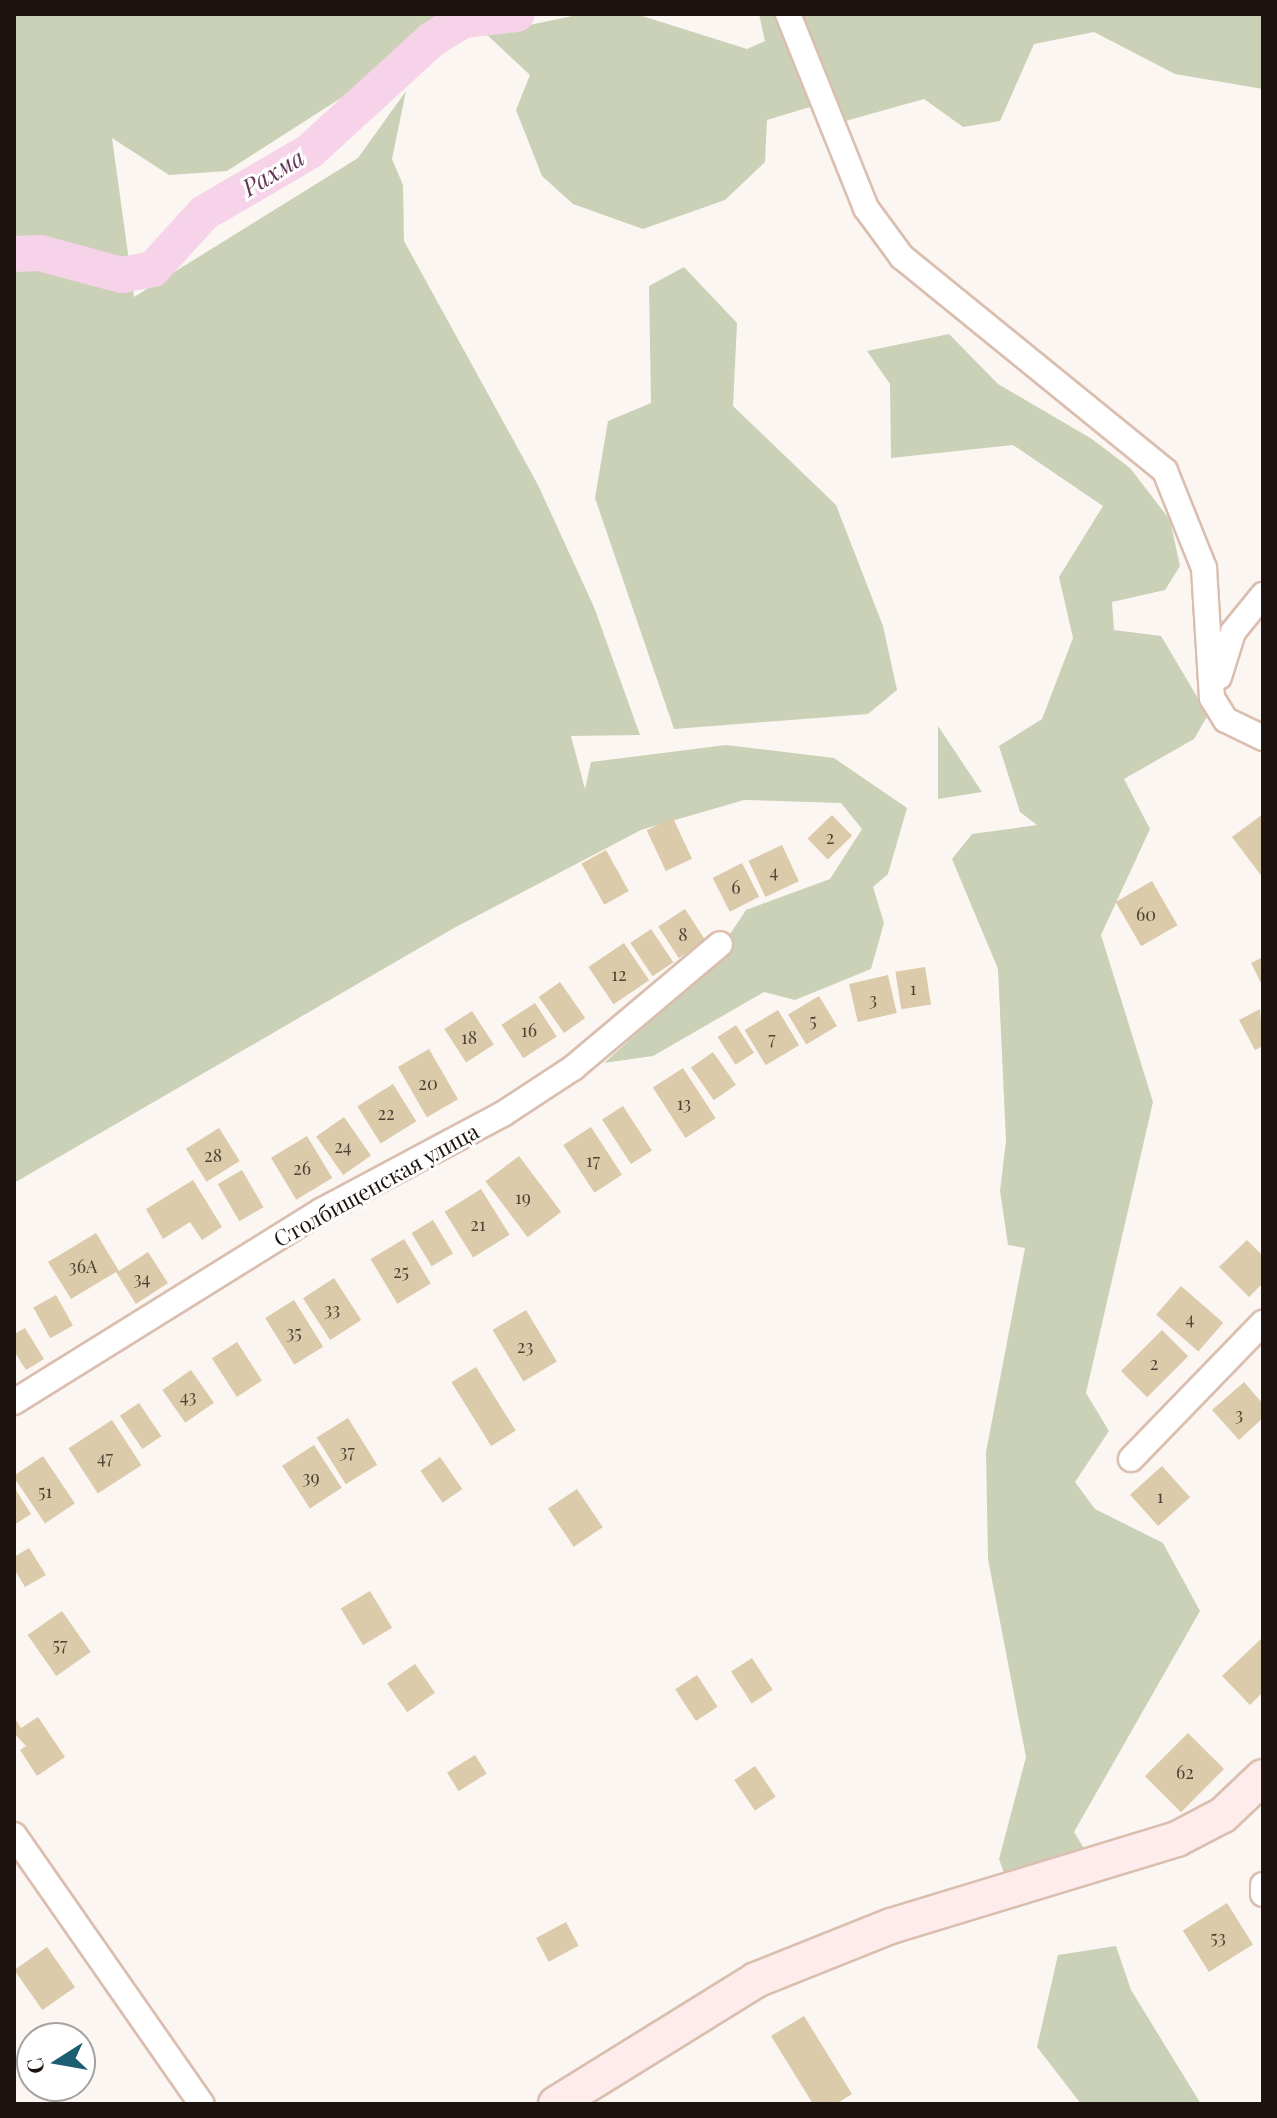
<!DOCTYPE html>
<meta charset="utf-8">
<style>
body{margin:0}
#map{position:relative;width:1277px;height:2118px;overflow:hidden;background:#fcf6f3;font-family:"Playfair Display",serif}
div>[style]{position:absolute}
.green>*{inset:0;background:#cbd1b7}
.river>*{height:36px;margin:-18px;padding:0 18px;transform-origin:18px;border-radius:18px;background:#f6d3e9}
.building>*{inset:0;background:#dccbaa;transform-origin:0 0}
.roads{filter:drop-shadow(2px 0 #dabeaf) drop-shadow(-2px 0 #dabeaf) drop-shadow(0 2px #dabeaf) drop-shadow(0 -2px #dabeaf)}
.street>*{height:24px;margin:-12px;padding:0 12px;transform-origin:12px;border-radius:12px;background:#fff}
.secondary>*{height:34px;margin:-17px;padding:0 17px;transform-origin:17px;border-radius:17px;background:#feeced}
span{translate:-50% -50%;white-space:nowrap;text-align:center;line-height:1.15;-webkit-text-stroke:6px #fff;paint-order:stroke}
.number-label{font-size:18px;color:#4e4236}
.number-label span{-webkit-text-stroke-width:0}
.street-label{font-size:22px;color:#1e140f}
.water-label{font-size:24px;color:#653756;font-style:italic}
.frame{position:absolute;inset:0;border:16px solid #1e140f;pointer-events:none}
.north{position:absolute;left:16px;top:2022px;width:80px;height:80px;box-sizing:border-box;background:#fff;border:2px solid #a5a19f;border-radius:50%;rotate:259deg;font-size:22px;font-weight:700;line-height:32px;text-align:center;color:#1e140f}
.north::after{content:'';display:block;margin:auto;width:28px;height:36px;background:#1d5e73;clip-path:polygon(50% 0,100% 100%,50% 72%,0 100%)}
</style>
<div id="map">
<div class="green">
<div style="clip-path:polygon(14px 14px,464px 14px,441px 17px,341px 98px,227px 171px,169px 175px,112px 138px,134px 297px,358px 158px,406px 91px,392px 159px,403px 185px,404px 241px,538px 485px,594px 607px,640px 735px,571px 736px,585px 789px,591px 762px,726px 745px,834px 758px,907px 808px,888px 874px,873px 887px,884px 923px,871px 969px,795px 1000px,764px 992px,653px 1056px,604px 1063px,704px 973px,746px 910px,830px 879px,862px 829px,841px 803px,744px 800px,641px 830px,454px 928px,14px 1183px)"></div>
<div style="clip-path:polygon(582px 14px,636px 14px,747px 49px,765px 41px,759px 14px,778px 14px,810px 107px,767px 120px,765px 162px,725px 200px,643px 229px,573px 204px,542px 176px,516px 110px,530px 75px,486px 34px)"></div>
<div style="clip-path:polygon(801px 14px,1263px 14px,1263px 89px,1175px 74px,1094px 32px,1034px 44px,1000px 121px,963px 127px,924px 99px,842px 122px)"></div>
<div style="clip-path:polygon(684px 267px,737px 323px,733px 406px,836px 505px,883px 626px,897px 690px,868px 714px,674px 729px,595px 498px,608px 421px,651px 403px,649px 286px)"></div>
<div style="clip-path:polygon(949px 334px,998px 384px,1092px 439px,1130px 468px,1170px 520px,1180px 566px,1165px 590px,1112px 602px,1114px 630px,1161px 636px,1208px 715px,1194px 739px,1124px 779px,1150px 829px,1101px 935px,1153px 1102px,1086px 1393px,1109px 1431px,1075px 1482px,1095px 1509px,1163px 1543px,1200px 1611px,1074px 1832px,1085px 1850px,1006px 1879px,999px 1859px,1026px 1757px,988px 1559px,986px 1452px,1025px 1248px,1008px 1245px,1000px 1191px,1006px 1141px,998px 969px,952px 859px,972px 834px,1037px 825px,1020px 812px,999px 746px,1042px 719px,1073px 638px,1059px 577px,1103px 506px,1013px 445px,891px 458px,890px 384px,867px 351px)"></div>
<div style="clip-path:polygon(938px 726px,982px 792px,938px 799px)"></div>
<div style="clip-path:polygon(1116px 1946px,1131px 1990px,1201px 2104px,1081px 2104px,1037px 2047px,1058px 1955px)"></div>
</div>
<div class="river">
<div style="left:14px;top:254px;width:26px;rotate:-2deg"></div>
<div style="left:40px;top:253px;width:85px;rotate:15deg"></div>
<div style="left:122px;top:275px;width:32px;rotate:-11deg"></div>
<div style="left:153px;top:269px;width:76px;rotate:-47.7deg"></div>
<div style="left:204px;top:213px;width:123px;rotate:-30.3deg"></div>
<div style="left:310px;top:151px;width:164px;rotate:-42.5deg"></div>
<div style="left:431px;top:40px;width:38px;rotate:-32deg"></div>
<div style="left:463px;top:20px;width:54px;rotate:-6.3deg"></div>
</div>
<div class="building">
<div style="clip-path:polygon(1263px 814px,1263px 878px,1232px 837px)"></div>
<div style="left:832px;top:815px;width:29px;height:34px;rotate:46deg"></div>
<div style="left:673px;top:818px;width:45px;height:29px;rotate:65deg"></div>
<div style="left:782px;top:845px;width:40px;height:37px;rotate:65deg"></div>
<div style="left:606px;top:850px;width:47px;height:28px;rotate:61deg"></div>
<div style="left:742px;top:863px;width:38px;height:33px;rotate:63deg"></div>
<div style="left:1152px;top:881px;width:51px;height:42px;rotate:60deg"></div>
<div style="left:685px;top:909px;width:38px;height:32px;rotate:57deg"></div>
<div style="left:651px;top:929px;width:40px;height:25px;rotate:56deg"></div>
<div style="left:624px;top:943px;width:45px;height:43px;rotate:56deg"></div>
<div style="clip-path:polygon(1263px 957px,1263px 987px,1251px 963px)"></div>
<div style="left:925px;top:967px;width:38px;height:30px;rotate:81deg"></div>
<div style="left:888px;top:975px;width:39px;height:40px;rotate:77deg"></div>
<div style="left:560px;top:982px;width:44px;height:26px;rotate:55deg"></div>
<div style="left:819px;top:996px;width:35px;height:36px;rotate:59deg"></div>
<div style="left:535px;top:1003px;width:40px;height:40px;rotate:57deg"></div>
<div style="clip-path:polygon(1260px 1009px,1263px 1046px,1255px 1050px,1239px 1020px)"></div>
<div style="left:778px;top:1010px;width:41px;height:39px;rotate:59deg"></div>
<div style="left:472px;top:1011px;width:40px;height:33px;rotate:57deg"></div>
<div style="left:736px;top:1025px;width:33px;height:22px;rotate:57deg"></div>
<div style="left:429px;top:1049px;width:58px;height:36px;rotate:60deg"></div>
<div style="left:713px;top:1052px;width:40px;height:27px;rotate:55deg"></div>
<div style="left:683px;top:1068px;width:60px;height:36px;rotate:57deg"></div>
<div style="left:393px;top:1084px;width:44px;height:42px;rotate:58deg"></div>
<div style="left:623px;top:1106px;width:53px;height:25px;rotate:57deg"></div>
<div style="left:344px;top:1117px;width:47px;height:34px;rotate:55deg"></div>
<div style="left:591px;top:1127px;width:57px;height:33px;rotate:57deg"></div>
<div style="left:219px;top:1128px;width:39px;height:39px;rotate:58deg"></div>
<div style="left:307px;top:1136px;width:49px;height:42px;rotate:59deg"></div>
<div style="left:519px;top:1156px;width:70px;height:42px;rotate:53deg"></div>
<div style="left:242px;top:1170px;width:43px;height:28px;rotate:60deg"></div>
<div style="clip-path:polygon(193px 1180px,222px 1227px,202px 1240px,190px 1222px,163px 1239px,146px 1209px)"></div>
<div style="left:481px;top:1189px;width:54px;height:43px;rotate:58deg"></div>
<div style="left:433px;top:1220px;width:39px;height:25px;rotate:59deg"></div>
<div style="clip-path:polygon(96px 1233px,119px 1271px,148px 1252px,168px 1283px,136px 1304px,116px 1272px,71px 1299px,48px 1262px)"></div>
<div style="left:404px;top:1239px;width:52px;height:39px;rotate:59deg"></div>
<div style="clip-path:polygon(1247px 1240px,1263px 1256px,1263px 1283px,1249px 1297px,1219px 1267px)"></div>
<div style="left:334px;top:1278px;width:50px;height:37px;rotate:57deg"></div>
<div style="left:1181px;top:1286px;width:56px;height:38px;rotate:41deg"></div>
<div style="left:56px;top:1295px;width:35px;height:26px;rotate:61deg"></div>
<div style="left:294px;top:1300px;width:55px;height:34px;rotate:58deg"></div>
<div style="left:526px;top:1310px;width:60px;height:39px;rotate:59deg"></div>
<div style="clip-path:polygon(25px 1328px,44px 1359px,26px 1370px,14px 1351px,14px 1334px)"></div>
<div style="left:1162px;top:1330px;width:37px;height:58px;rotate:45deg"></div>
<div style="left:237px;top:1342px;width:46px;height:30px;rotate:57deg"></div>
<div style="left:476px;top:1367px;width:75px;height:29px;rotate:58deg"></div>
<div style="left:191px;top:1370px;width:40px;height:35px;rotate:55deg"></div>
<div style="clip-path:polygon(1244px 1382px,1263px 1404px,1263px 1418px,1239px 1440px,1212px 1410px)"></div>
<div style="left:139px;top:1403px;width:40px;height:23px;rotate:56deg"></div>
<div style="left:348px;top:1418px;width:55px;height:37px;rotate:58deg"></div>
<div style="left:112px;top:1420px;width:54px;height:52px;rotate:57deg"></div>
<div style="left:314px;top:1445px;width:51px;height:38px;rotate:57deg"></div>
<div style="left:43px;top:1456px;width:57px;height:36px;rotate:56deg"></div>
<div style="left:440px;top:1457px;width:39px;height:24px;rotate:55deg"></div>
<div style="left:1162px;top:1466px;width:42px;height:43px;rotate:48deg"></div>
<div style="clip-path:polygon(14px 1487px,31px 1514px,14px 1525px)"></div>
<div style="left:577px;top:1489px;width:46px;height:35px;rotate:56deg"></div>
<div style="clip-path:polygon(29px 1548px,46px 1575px,25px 1587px,14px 1569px,14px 1557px)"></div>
<div style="left:370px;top:1591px;width:43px;height:34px;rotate:59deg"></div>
<div style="left:62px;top:1611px;width:50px;height:42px;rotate:55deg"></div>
<div style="clip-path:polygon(1263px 1637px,1263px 1692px,1250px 1705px,1222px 1676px)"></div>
<div style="left:752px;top:1658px;width:38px;height:25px;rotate:57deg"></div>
<div style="left:415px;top:1664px;width:35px;height:34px;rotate:55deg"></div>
<div style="left:697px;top:1675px;width:38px;height:26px;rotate:57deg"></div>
<div style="clip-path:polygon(14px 1717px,21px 1728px,38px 1717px,65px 1757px,37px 1776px,20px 1750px,26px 1746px,14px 1733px)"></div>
<div style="left:1188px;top:1733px;width:51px;height:61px;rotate:45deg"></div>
<div style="left:475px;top:1755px;width:22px;height:33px;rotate:58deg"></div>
<div style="left:755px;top:1766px;width:37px;height:25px;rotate:56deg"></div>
<div style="left:1227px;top:1903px;width:49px;height:52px;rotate:58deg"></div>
<div style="left:566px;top:1922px;width:27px;height:34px;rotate:62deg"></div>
<div style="left:47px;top:1947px;width:49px;height:40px;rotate:55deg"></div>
<div style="clip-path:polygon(804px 2016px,852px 2094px,836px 2104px,813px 2104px,771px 2036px)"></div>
</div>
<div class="roads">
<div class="street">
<div style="left:788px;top:14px;width:209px;rotate:68.1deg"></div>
<div style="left:866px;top:208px;width:61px;rotate:53.7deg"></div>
<div style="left:902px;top:257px;width:339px;rotate:39.1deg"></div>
<div style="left:1165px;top:471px;width:105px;rotate:68.1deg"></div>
<div style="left:1204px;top:568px;width:130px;rotate:86.5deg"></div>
<div style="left:1212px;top:698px;width:26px;rotate:58deg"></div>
<div style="left:1226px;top:720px;width:41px;rotate:25.9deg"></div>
<div style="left:1219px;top:677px;width:47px;rotate:-72.7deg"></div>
<div style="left:1233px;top:632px;width:48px;rotate:-51deg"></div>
<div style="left:14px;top:1402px;width:362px;rotate:-31.9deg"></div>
<div style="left:321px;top:1211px;width:206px;rotate:-28.1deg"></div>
<div style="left:503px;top:1114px;width:84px;rotate:-33.3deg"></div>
<div style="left:573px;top:1068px;width:192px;rotate:-40.1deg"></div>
<div style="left:1131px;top:1459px;width:190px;rotate:-45.9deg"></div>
<div style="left:14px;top:1835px;width:328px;rotate:55.1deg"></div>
<div style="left:1263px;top:1885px;width:9px;rotate:90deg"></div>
</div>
<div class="secondary">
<div style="left:556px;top:2104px;width:235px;rotate:-31.8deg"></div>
<div style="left:756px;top:1980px;width:145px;rotate:-21.8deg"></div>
<div style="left:891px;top:1926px;width:299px;rotate:-16.9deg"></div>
<div style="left:1177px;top:1839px;width:52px;rotate:-27.6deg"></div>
<div style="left:1223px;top:1815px;width:55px;rotate:-43.5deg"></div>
</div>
</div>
<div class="number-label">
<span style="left:830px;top:837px">2</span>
<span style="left:774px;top:871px">4</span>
<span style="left:736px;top:887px">6</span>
<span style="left:1146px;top:914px">60</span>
<span style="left:683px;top:934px">8</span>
<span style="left:619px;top:974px">12</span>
<span style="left:913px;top:988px">1</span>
<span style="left:873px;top:999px">3</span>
<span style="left:813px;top:1020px">5</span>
<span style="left:529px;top:1030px">16</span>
<span style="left:469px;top:1037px">18</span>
<span style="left:772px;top:1038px">7</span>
<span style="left:428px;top:1083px">20</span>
<span style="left:684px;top:1103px">13</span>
<span style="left:386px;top:1113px">22</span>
<span style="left:343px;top:1146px">24</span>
<span style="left:213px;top:1155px">28</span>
<span style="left:593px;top:1160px">17</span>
<span style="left:302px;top:1168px">26</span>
<span style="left:523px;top:1197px">19</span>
<span style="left:478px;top:1224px">21</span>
<span style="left:83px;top:1266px">36А</span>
<span style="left:401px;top:1271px">25</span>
<span style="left:142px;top:1278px">34</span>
<span style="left:332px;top:1309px">33</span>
<span style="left:1190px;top:1318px">4</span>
<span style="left:294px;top:1332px">35</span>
<span style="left:525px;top:1346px">23</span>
<span style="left:1154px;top:1363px">2</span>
<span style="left:188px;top:1396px">43</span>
<span style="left:1239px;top:1414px">3</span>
<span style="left:347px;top:1451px">37</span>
<span style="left:105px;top:1457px">47</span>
<span style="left:311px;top:1477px">39</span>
<span style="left:45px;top:1491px">51</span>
<span style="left:1160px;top:1496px">1</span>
<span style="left:60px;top:1644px">57</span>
<span style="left:1185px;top:1772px">62</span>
<span style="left:1218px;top:1937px">53</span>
</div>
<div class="street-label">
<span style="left:376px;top:1185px;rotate:-29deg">Столбищенская улица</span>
</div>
<div class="water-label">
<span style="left:273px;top:172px;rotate:-31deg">Рахма</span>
</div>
<div class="frame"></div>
<div class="north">С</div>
</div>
